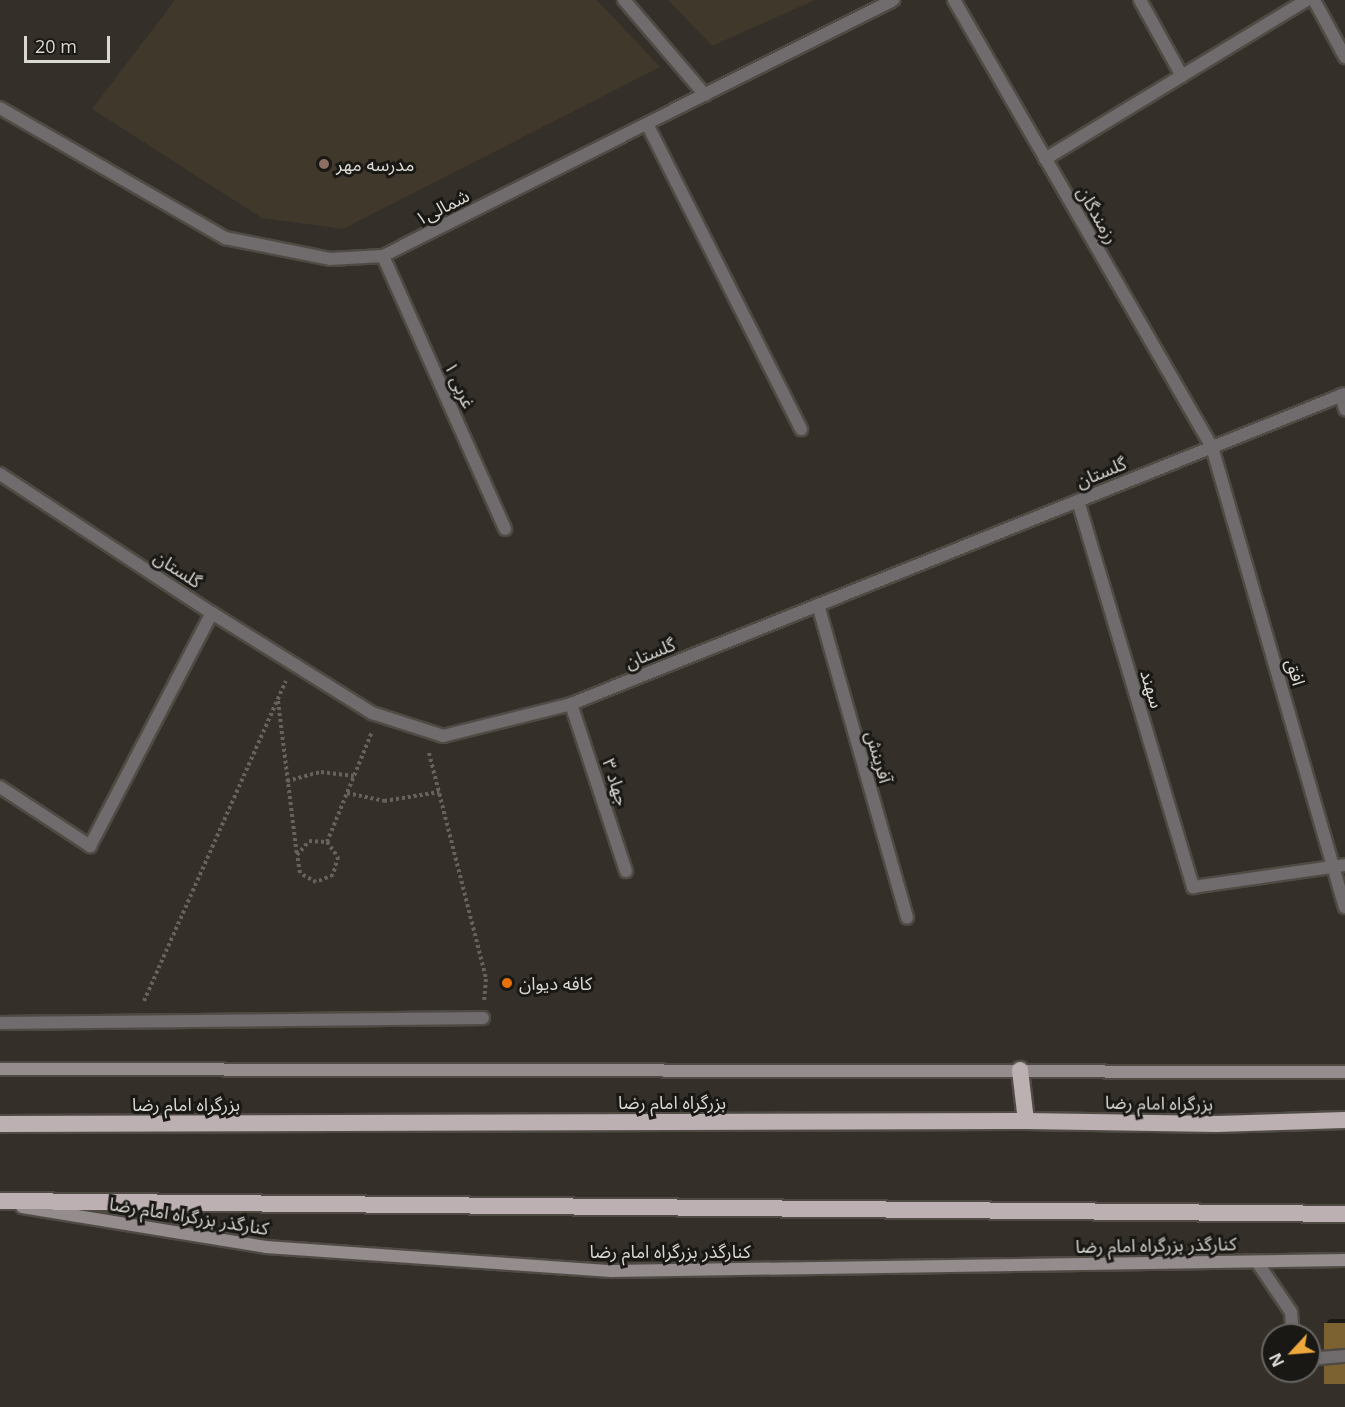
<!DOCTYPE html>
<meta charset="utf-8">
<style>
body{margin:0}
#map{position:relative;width:1345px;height:1407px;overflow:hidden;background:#343029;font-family:"Open Sans","Noto Sans Arabic",sans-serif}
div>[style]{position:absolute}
.built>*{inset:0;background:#3f382b}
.shadow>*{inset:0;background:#0007}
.building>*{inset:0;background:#7b6230;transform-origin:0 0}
.path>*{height:4px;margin-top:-2px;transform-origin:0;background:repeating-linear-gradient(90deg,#66635c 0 3px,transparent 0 6px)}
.roads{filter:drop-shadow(2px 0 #4f4b44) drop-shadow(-2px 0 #4f4b44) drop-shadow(0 2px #4f4b44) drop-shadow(0 -2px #4f4b44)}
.service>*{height:12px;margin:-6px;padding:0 6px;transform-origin:6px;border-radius:6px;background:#706b6c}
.minor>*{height:12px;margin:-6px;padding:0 6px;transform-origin:6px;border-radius:6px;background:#706b6c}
.secondary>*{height:12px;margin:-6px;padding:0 6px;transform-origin:6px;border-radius:6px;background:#948c8d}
.trunk>*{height:16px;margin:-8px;padding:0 8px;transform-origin:8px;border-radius:8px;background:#bcb0b2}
.dots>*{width:16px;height:16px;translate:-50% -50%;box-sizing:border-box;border:3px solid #1a1815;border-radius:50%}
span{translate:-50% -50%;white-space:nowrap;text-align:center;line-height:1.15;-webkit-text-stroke:6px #1a1815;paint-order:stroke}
.poi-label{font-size:18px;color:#dad8d3}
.left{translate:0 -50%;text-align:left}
.street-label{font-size:18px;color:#dad8d3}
.north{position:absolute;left:1261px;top:1323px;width:60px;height:60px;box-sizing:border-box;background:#1a1815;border:2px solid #676561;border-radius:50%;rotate:244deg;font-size:16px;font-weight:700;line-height:24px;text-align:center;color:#dad8d3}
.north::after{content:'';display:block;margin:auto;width:21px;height:27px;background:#eda83b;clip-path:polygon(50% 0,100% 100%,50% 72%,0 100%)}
.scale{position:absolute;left:24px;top:36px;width:86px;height:27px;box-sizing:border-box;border:3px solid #dad8d3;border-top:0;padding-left:8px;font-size:18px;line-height:21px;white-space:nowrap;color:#dad8d3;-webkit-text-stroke:4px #1a1815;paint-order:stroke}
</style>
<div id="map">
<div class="built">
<div style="clip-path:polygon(175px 0,597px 0,660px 67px,343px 229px,262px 218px,92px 109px)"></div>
<div style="clip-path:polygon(668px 0,815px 0,712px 46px)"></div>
</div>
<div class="shadow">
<div style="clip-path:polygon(1330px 1319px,1345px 1319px,1345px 1382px,1325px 1324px)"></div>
</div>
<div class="building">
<div style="left:1345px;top:1323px;width:61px;height:21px;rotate:90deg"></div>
</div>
<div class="path">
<div style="left:278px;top:701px;width:155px;rotate:83deg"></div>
<div style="left:429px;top:753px;width:233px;rotate:75.8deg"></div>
<div style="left:486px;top:979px;width:21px;rotate:95deg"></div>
<div style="left:287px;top:781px;width:35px;rotate:-15deg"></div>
<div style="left:321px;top:772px;width:33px;rotate:7deg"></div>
<div style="left:347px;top:793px;width:38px;rotate:12deg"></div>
<div style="left:384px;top:801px;width:56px;rotate:-9.3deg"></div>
<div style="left:309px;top:841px;width:18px;rotate:3deg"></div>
<div style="left:327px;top:842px;width:19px;rotate:54deg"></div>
<div style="left:338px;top:857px;width:19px;rotate:106deg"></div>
<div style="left:333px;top:875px;width:18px;rotate:158deg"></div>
<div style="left:316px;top:882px;width:18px;rotate:-151deg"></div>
<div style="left:300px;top:873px;width:18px;rotate:-99deg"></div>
<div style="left:297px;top:855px;width:18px;rotate:-49deg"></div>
<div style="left:327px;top:842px;width:119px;rotate:-67.8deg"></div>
<div style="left:144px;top:1001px;width:350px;rotate:-66.1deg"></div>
</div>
<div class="roads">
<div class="service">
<div style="left:1257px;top:1262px;width:60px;rotate:55.8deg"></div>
<div style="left:1291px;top:1312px;width:23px;rotate:85deg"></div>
<div style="left:1309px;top:1359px;width:36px;rotate:-5deg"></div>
</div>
<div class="minor">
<div style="left:624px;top:0;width:125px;rotate:49.5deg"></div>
<div style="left:954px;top:0;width:516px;rotate:60.01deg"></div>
<div style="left:1212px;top:447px;width:479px;rotate:73.9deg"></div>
<div style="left:1140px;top:0;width:87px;rotate:61.1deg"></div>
<div style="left:1314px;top:0;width:65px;rotate:61.5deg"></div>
<div style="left:0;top:108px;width:260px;rotate:30deg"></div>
<div style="left:225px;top:238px;width:107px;rotate:11.3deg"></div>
<div style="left:330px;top:259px;width:53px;rotate:-3.2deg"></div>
<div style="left:383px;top:256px;width:571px;rotate:-26.65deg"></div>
<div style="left:647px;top:124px;width:342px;rotate:63.2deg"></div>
<div style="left:1045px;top:159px;width:306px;rotate:-31.3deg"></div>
<div style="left:383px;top:256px;width:299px;rotate:65.9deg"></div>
<div style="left:1341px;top:395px;width:15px;rotate:74deg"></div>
<div style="left:0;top:474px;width:254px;rotate:33.3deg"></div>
<div style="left:212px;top:613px;width:189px;rotate:32deg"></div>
<div style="left:372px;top:713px;width:75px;rotate:17.9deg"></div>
<div style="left:443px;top:736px;width:132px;rotate:-14deg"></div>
<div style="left:571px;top:704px;width:834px;rotate:-21.83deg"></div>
<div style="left:1078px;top:501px;width:403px;rotate:73.4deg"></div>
<div style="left:1193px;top:887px;width:154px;rotate:-8.2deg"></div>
<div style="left:818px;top:605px;width:325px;rotate:74.1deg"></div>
<div style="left:571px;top:704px;width:176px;rotate:71.8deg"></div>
<div style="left:0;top:787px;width:108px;rotate:33.2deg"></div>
<div style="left:90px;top:846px;width:263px;rotate:-62.4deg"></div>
<div style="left:0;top:1023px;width:483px;rotate:-0.6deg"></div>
</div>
<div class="secondary">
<div style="left:0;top:1069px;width:1345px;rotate:0.13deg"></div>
<div style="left:22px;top:1207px;width:247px;rotate:9.3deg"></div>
<div style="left:266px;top:1247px;width:346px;rotate:4deg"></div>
<div style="left:611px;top:1271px;width:734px;rotate:-0.86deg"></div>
</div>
<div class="trunk">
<div style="left:1020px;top:1070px;width:51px;rotate:83.3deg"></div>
<div style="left:0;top:1124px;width:1026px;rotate:-0.17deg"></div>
<div style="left:1026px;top:1121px;width:191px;rotate:0.9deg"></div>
<div style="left:1217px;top:1124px;width:128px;rotate:-1.8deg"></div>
<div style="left:0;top:1201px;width:1345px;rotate:0.55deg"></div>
</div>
</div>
<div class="dots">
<div style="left:324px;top:164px;background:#8d6e63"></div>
<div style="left:507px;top:983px;background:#e8710a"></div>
</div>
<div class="poi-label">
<span class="left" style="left:336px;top:164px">مدرسه مهر</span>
<span class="left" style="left:519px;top:983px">کافه دیوان</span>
</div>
<div class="street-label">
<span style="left:442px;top:207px;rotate:-27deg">شمالی۱</span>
<span style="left:1098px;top:215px;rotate:60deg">رزمندگان</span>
<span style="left:460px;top:385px;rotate:66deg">غربی ۱</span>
<span style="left:1101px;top:472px;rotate:-22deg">گلستان</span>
<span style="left:178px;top:569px;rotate:33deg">گلستان</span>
<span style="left:650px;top:653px;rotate:-22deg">گلستان</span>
<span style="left:1296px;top:672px;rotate:74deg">افق</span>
<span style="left:1152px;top:689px;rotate:73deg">سهند</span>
<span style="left:879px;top:757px;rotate:74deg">آفرینش</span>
<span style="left:616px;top:782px;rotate:72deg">جهاد ۳</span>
<span style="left:672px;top:1102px">بزرگراه امام رضا</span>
<span style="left:1159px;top:1103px;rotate:1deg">بزرگراه امام رضا</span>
<span style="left:186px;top:1104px">بزرگراه امام رضا</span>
<span style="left:189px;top:1216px;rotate:9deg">کنارگذر بزرگراه امام رضا</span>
<span style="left:1156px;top:1245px;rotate:-1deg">کنارگذر بزرگراه امام رضا</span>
<span style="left:670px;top:1251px">کنارگذر بزرگراه امام رضا</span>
</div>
<div class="north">N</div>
<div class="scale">20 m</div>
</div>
